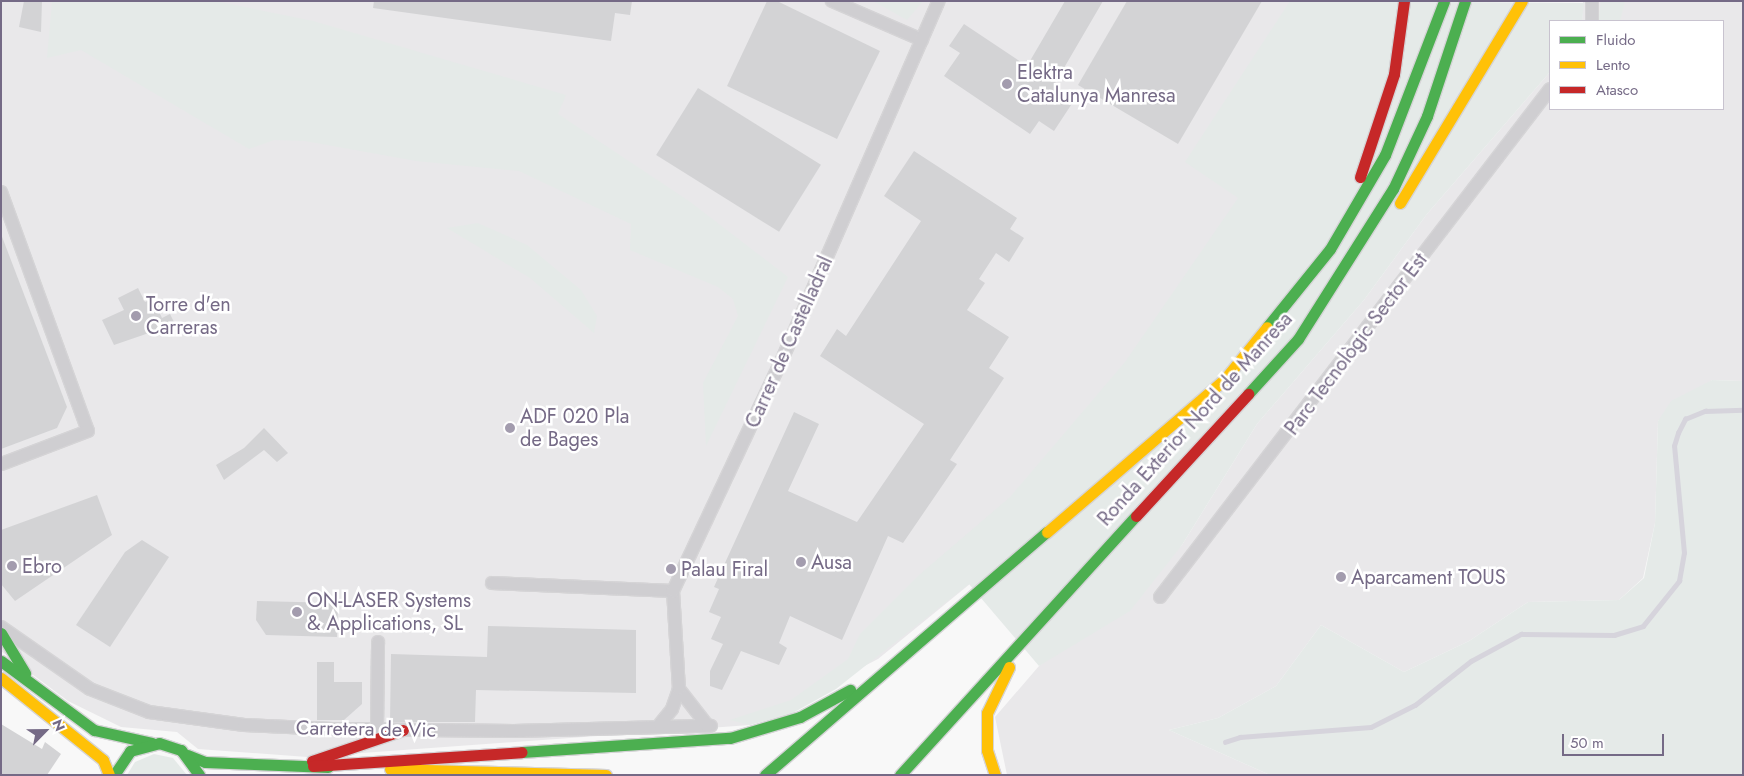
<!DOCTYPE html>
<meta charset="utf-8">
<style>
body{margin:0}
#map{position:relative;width:1744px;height:776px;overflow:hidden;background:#f8f8f8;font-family:Jost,sans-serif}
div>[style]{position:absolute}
.built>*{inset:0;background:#e9e8ea}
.green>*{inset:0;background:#e5eae8}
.stream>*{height:4.5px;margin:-2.25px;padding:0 2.25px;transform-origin:2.25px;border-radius:2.25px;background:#d6d4dc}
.building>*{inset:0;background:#d3d3d5;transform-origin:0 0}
.roads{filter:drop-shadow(1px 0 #d5d4d6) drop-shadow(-1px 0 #d5d4d6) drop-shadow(0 1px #d5d4d6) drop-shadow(0 -1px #d5d4d6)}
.street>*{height:12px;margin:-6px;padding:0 6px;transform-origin:6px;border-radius:6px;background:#cfced1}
.fast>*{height:11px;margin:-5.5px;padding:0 5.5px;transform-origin:5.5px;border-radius:5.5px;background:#4caf50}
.slow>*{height:11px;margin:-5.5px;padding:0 5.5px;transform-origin:5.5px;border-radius:5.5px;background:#ffc107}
.jam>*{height:11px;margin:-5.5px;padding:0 5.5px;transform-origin:5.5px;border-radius:5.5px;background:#c62828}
.dots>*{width:14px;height:14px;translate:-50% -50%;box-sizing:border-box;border:2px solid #fff;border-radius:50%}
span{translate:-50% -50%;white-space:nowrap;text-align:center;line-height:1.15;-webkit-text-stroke:5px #fff;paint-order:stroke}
.poi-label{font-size:20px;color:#756a86}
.left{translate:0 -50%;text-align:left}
.street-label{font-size:20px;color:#756a86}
.frame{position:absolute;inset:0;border:2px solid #756a86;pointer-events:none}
.legend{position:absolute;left:1549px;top:20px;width:175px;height:90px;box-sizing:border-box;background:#fff;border:1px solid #c8c3cf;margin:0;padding:6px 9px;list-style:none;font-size:15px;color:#756a86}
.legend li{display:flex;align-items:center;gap:10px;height:25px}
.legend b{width:25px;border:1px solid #c8c3cf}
.north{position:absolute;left:20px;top:706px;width:50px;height:50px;-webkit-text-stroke:4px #fff;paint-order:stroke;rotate:67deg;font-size:14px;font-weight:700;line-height:20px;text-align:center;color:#756a86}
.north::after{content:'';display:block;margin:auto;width:18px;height:22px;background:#756a86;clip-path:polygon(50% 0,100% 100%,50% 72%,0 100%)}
.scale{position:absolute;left:1562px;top:734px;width:102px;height:22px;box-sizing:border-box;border:2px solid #756a86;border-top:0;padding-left:6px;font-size:15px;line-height:18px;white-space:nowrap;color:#756a86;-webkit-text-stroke:4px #fff;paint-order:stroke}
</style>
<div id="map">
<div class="built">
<div style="clip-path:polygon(1px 1px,1385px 1px,1052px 517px,878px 659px,750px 725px,307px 757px,198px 749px,177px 732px,121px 727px,68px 701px,1px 651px)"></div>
<div style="clip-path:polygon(1583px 1px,1743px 1px,1743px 381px,1712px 380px,1658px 421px,1655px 523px,1643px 578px,1619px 600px,1528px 602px,1469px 641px,1404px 672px,1321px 625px,1276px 686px,1218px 718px,1169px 730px,1270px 775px,1007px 775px,995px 717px,1039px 666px,1182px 545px,1257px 424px,1364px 300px,1427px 214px,1550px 72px,1550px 109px,1723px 109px,1723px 21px,1582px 21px)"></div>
</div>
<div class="green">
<div style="clip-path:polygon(52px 1px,215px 1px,313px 21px,566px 95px,558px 114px,689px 201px,788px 277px,706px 446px,703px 383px,738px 316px,733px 299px,718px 287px,630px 250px,631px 224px,519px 171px,416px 161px,305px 141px,274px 140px,249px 149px,81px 50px,47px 58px)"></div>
<div style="clip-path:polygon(873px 1px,923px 1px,907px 20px)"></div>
<div style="clip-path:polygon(1290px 1px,1584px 3px,1582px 21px,1550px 21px,1550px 72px,1427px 214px,1364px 300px,1257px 424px,1182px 545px,1130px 611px,1039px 666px,969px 584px,836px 689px,791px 714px,750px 725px,730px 720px,791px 700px,848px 659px,860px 634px,919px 575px,1010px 497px,1125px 362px,1238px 198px,1185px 162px)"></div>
<div style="clip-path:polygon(1601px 1px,1625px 1px,1620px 21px,1598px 21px)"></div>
<div style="clip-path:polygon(478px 223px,527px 245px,581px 290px,597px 316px,594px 333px,530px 278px,447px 228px)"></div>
<div style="clip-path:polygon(1712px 380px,1743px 381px,1743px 775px,1270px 775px,1169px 730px,1218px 718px,1276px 686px,1321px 625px,1404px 672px,1469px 641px,1528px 602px,1619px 600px,1644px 578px,1655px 523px,1658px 421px,1671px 401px)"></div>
<div style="clip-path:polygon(154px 754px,173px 758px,187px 775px,127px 775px,135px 762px)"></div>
</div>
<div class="stream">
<div style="left:1225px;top:742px;width:16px;rotate:-18deg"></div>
<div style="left:1240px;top:737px;width:131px;rotate:-4.4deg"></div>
<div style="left:1371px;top:727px;width:49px;rotate:-26.6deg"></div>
<div style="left:1415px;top:705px;width:71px;rotate:-38.2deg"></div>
<div style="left:1471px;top:661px;width:57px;rotate:-28.4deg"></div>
<div style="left:1521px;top:634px;width:93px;rotate:0.6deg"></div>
<div style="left:1614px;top:635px;width:30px;rotate:-17deg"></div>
<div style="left:1643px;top:626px;width:58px;rotate:-51.3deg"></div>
<div style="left:1679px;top:581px;width:28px;rotate:-80deg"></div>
<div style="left:1684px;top:553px;width:107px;rotate:-95.3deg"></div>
<div style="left:1674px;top:446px;width:14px;rotate:-73deg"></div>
<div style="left:1678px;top:433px;width:16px;rotate:-63deg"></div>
<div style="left:1685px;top:419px;width:22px;rotate:-22deg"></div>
<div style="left:1705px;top:411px;width:38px;rotate:-2deg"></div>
</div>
<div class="building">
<div style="clip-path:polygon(24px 1px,42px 1px,41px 32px,19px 27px)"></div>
<div style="clip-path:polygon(374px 1px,632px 1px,630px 15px,615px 13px,611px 41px,373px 8px)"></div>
<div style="clip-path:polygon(767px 1px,777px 1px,880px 51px,837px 139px,727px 86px)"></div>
<div style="clip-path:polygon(1065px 1px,1103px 1px,1054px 85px,1075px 99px,1054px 131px,1039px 121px,1030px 134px,944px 76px,960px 53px,949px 46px,964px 24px,1027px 66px)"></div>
<div style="clip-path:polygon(1127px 1px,1262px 1px,1178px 144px,1078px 85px)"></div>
<div style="left:698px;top:88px;width:145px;height:79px;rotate:32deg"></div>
<div style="clip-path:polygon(914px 151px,1017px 218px,1010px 229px,1024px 238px,1009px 262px,996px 253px,979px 279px,985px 283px,967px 310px,1009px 337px,989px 368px,1004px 378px,950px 460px,957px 464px,903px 543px,888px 536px,842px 640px,790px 616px,779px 643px,787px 648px,779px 665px,741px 651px,722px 690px,710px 686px,710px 671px,723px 644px,711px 639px,721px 617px,709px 612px,719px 589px,714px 587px,794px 412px,819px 424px,788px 491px,857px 522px,924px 424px,820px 356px,837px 329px,846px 336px,921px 221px,884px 196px)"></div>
<div style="clip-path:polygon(1px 234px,67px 407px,57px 428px,1px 449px)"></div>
<div style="clip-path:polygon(138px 288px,145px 302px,153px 299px,162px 318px,170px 314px,175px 324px,114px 345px,102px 320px,124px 310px,118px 298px)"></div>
<div style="clip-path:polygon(264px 428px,288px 453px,277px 462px,264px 450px,224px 480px,216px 465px,244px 448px)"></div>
<div style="clip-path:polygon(97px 495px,112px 535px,15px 601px,1px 584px,1px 530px)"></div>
<div style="clip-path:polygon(142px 540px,169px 557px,110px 647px,76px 625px,125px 552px)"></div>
<div style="clip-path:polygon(257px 601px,338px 603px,337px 637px,266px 635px,256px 620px)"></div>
<div style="clip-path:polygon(488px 626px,636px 630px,636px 693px,476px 690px,475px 722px,390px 722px,391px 654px,487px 657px)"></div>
<div style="clip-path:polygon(317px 662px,334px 662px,334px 682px,362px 682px,362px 704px,344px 720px,317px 720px)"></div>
<div style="clip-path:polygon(1px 724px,42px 749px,45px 742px,61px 754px,47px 775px,1px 775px)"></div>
</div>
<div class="roads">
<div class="street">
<div style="left:832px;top:1px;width:98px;rotate:23.4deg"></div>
<div style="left:1592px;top:1px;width:20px;rotate:90deg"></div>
<div style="left:1px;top:192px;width:254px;rotate:70deg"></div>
<div style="left:88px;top:431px;width:93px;rotate:159.2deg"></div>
<div style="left:492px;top:583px;width:181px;rotate:2.5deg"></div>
<div style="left:1160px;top:597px;width:640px;rotate:-52.49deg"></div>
<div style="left:1px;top:627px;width:108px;rotate:34.9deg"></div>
<div style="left:90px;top:689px;width:63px;rotate:21.3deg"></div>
<div style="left:149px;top:712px;width:96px;rotate:7.8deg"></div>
<div style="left:244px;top:725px;width:88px;rotate:2.6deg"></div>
<div style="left:332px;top:729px;width:182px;rotate:0.6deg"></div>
<div style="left:514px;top:731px;width:197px;rotate:-1.5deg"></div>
<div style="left:660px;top:724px;width:19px;rotate:-51deg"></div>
<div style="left:672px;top:709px;width:21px;rotate:-71deg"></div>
<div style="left:707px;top:725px;width:46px;rotate:-127.9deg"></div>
<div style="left:679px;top:689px;width:98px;rotate:-93.5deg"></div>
<div style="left:673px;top:591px;width:261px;rotate:-64.8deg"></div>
<div style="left:784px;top:355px;width:386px;rotate:-66.4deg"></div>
<div style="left:377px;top:729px;width:87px;rotate:-89.3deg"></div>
</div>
<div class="fast">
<div style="left:1267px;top:327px;width:100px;rotate:-51.1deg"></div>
<div style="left:1330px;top:249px;width:109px;rotate:-59.7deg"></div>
<div style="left:1385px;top:155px;width:165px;rotate:-69deg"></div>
<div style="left:1248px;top:394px;width:74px;rotate:-47.7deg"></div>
<div style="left:1298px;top:339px;width:178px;rotate:-57.7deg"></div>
<div style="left:1393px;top:189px;width:81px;rotate:-65deg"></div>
<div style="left:1427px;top:116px;width:121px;rotate:-71.7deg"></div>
<div style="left:1px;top:633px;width:47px;rotate:59deg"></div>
<div style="left:1px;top:661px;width:116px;rotate:36.6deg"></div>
<div style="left:94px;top:730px;width:59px;rotate:12.6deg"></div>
<div style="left:522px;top:752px;width:208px;rotate:-3.9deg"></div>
<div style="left:730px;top:738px;width:73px;rotate:-16.7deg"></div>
<div style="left:800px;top:717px;width:57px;rotate:-28.4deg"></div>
<div style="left:187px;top:755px;width:19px;rotate:21deg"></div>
<div style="left:205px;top:762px;width:123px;rotate:2.3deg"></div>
<div style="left:114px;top:775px;width:29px;rotate:-56deg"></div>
<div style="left:130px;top:751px;width:30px;rotate:-15deg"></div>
<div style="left:159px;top:743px;width:23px;rotate:18deg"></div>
<div style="left:181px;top:750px;width:31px;rotate:54deg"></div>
<div style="left:765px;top:775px;width:372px;rotate:-40.8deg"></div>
<div style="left:900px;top:775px;width:350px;rotate:-47.7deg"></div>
</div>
<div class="slow">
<div style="left:1400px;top:203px;width:236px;rotate:-58.9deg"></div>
<div style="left:1047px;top:532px;width:233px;rotate:-40.7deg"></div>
<div style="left:1224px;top:380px;width:68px;rotate:-50.9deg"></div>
<div style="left:1px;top:678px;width:131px;rotate:38.8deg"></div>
<div style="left:103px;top:760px;width:16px;rotate:68deg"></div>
<div style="left:390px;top:769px;width:216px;rotate:1.6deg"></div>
<div style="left:995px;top:775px;width:26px;rotate:-108deg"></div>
<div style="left:987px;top:750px;width:37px;rotate:-90deg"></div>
<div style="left:987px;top:713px;width:51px;rotate:-64.4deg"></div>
</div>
<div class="jam">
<div style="left:1360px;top:177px;width:108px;rotate:-71.7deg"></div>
<div style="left:1394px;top:74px;width:74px;rotate:-82.2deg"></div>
<div style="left:1136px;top:516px;width:166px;rotate:-47.4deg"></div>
<div style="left:312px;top:761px;width:96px;rotate:-18.8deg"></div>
<div style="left:313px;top:766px;width:209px;rotate:-3.8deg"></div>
</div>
</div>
<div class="dots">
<div style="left:1007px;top:84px;background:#a39cae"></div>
<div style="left:136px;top:316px;background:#a39cae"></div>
<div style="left:510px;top:428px;background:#a39cae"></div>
<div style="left:801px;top:562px;background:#a39cae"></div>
<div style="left:12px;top:566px;background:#a39cae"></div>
<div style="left:671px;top:569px;background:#a39cae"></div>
<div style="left:1341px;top:577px;background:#a39cae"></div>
<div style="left:297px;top:612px;background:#a39cae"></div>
</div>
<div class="poi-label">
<span class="left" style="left:1017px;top:84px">Elektra<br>Catalunya Manresa</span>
<span class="left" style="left:146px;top:316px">Torre d'en<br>Carreras</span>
<span class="left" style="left:520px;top:428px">ADF 020 Pla<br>de Bages</span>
<span class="left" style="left:811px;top:562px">Ausa</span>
<span class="left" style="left:22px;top:566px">Ebro</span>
<span class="left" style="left:681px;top:569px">Palau Firal</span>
<span class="left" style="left:1351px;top:577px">Aparcament TOUS</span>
<span class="left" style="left:307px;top:612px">ON-LASER Systems<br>&amp; Applications, SL</span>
</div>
<div class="street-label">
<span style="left:789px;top:342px;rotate:-66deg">Carrer de Castelladral</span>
<span style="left:1356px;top:344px;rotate:-53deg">Parc Tecnològic Sector Est</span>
<span style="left:1195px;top:419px;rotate:-48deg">Ronda Exterior Nord de Manresa</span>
<span style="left:366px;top:729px;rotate:1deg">Carretera de Vic</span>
</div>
<div class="frame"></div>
<ul class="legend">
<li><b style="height:6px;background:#4caf50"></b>Fluido</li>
<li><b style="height:6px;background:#ffc107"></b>Lento</li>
<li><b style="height:6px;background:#c62828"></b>Atasco</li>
</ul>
<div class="north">N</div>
<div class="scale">50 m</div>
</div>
